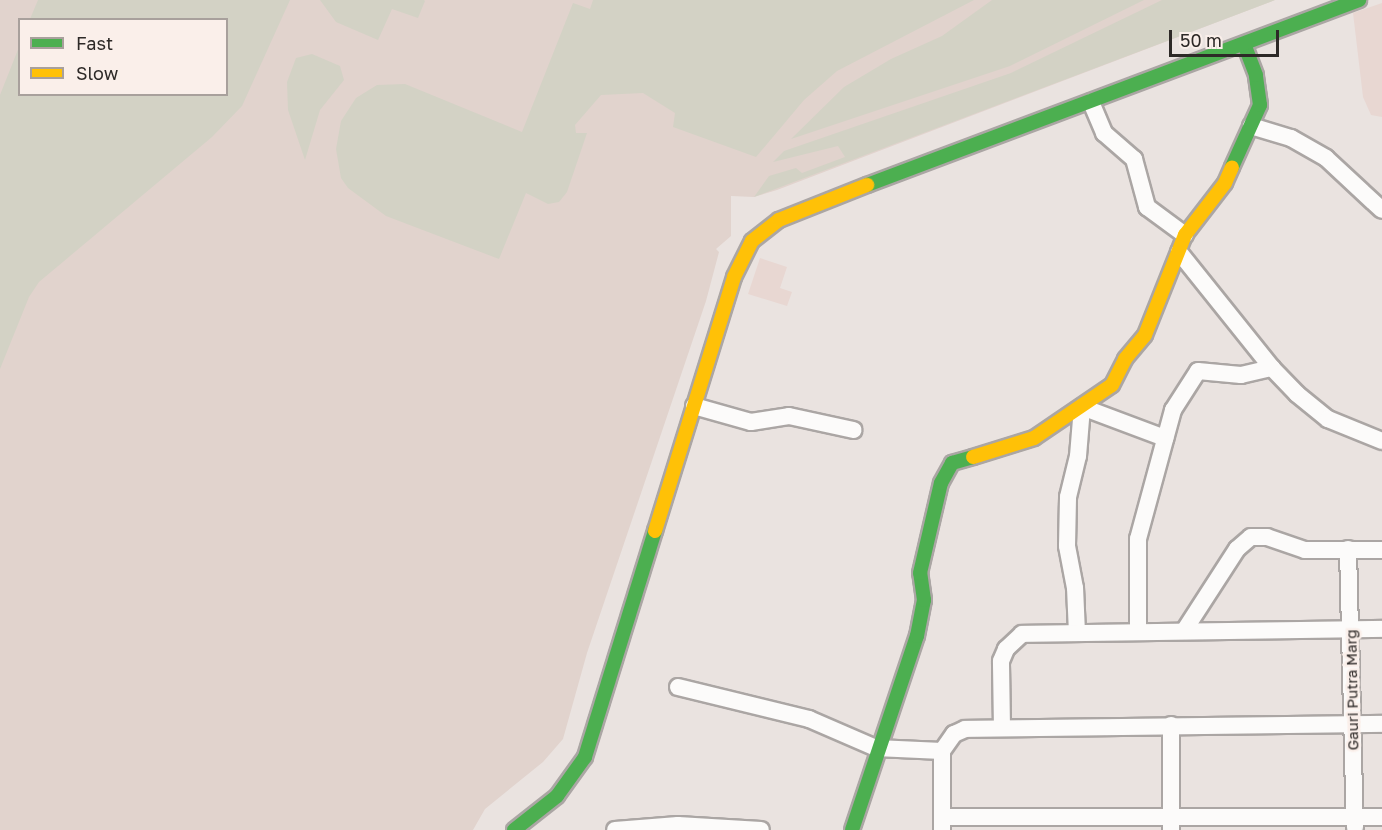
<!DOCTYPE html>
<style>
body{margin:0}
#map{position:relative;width:1382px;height:830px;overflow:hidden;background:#eae3e0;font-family:"Golos Text",sans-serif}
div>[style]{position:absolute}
.built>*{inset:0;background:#e1d3cd}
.education>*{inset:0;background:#e8d7d2}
.green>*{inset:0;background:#d3d2c5}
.roads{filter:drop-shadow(2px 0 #aba6a4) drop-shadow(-2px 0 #aba6a4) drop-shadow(0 2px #aba6a4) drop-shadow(0 -2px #aba6a4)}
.street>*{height:16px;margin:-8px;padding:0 8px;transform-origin:8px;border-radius:8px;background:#fcfbfa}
.fast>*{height:14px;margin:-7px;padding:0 7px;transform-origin:7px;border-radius:7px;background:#4caf50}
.slow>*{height:14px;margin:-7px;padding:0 7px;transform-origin:7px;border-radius:7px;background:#ffc107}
span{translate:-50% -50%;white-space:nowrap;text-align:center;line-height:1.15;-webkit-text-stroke:5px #faefea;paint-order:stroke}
.street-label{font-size:15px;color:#2d2927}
.legend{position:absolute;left:18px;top:18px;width:210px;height:78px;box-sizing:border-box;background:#faefea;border:2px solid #a8a09c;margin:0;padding:8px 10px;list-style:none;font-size:18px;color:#2d2927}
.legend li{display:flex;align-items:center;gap:12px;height:30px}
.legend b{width:30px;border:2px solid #a8a09c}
.scale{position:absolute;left:1169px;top:30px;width:110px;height:27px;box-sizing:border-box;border:3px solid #2d2927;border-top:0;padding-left:8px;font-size:18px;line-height:21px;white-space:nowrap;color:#2d2927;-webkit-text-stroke:4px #faefea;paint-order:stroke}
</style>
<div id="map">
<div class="built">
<div style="clip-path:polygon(evenodd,0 0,1275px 0,777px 190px,754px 197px,731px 196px,731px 236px,716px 249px,719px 252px,706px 301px,587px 653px,563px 739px,543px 762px,485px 809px,473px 830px,0 830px,0 0,20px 20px,226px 20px,226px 94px,20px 94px,20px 20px)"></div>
</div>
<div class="education">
<div style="clip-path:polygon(1382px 3px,1382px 117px,1371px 115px,1363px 97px,1353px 13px)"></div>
<div style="clip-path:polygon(760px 258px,787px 267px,780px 288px,792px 292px,787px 306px,748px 294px)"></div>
</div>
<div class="green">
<div style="clip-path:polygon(38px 0,290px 0,242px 106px,212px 137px,39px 282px,29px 297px,0 369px,0 95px,19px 47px,20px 94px,226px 94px,226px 20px,30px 19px)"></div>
<div style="clip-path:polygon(320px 0,424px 0,425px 1px,418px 18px,392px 9px,378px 40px,336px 22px)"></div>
<div style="clip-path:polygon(593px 0,974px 0,837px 71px,804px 100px,756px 157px,673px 127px,675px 113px,643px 93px,601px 95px,575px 125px,576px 133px,587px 133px,567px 192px,559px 202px,548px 204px,526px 193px,499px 259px,386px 216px,348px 188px,341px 178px,336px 149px,341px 121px,356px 98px,377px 85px,405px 84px,522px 132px,573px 3px,590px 9px)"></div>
<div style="clip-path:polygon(992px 0,1144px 0,1010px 66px,791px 139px,844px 87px,891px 59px,942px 36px)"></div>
<div style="clip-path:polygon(1162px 0,1275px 0,754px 197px,769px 176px,796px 168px,802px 173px,845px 157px,838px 146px,773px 162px,784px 151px,1011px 73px)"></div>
<div style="clip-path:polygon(312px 54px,340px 66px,344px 80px,320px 110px,305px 160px,288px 110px,287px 82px,296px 58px)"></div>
</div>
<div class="roads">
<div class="street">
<div style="left:1091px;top:102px;width:34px;rotate:67deg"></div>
<div style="left:1104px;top:133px;width:40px;rotate:41deg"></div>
<div style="left:1134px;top:159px;width:50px;rotate:74.8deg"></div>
<div style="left:1147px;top:207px;width:47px;rotate:36.4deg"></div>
<div style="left:1251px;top:126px;width:42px;rotate:16.7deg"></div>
<div style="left:1291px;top:138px;width:40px;rotate:29.7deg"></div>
<div style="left:1326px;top:158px;width:76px;rotate:42.9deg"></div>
<div style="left:1179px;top:252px;width:149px;rotate:51.3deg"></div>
<div style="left:1272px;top:368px;width:36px;rotate:46deg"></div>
<div style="left:1297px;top:394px;width:40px;rotate:39deg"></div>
<div style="left:1328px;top:419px;width:58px;rotate:22.2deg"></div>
<div style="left:694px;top:406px;width:59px;rotate:15.7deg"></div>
<div style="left:751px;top:422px;width:38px;rotate:-9deg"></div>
<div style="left:789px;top:416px;width:66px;rotate:12.2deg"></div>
<div style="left:1348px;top:549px;width:278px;rotate:88.6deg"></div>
<div style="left:1184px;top:631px;width:98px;rotate:-57.1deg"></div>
<div style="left:1237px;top:549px;width:18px;rotate:-41deg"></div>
<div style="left:1251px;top:537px;width:16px"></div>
<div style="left:1267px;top:537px;width:40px;rotate:18.9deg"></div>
<div style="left:1305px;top:550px;width:77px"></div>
<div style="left:1138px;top:632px;width:93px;rotate:-90deg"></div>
<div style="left:1138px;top:539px;width:134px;rotate:-74.8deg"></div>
<div style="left:1173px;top:410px;width:46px;rotate:-57.3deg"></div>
<div style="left:1198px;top:371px;width:43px;rotate:5.3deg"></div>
<div style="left:1241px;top:375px;width:32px;rotate:-13deg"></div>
<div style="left:1077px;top:633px;width:45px;rotate:-92.5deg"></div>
<div style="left:1075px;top:588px;width:43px;rotate:-100.8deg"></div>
<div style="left:1067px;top:546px;width:49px;rotate:-88.8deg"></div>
<div style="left:1068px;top:497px;width:42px;rotate:-76.3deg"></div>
<div style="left:1078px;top:456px;width:49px;rotate:-85.3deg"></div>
<div style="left:1082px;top:407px;width:89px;rotate:20.5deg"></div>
<div style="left:678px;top:687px;width:135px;rotate:13.7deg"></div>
<div style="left:809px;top:719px;width:73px;rotate:23.4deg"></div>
<div style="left:876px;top:748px;width:66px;rotate:2.6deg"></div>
<div style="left:942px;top:751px;width:21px;rotate:-55deg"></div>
<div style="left:954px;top:734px;width:12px;rotate:-24deg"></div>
<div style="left:965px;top:729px;width:417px;rotate:-0.7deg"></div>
<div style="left:1171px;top:725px;width:105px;rotate:90deg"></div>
<div style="left:1002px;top:728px;width:67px;rotate:-90.9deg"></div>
<div style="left:1001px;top:661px;width:13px;rotate:-67deg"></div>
<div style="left:1006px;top:649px;width:22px;rotate:-43deg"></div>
<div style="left:1022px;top:634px;width:360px;rotate:-0.8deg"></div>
<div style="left:942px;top:751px;width:79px;rotate:90deg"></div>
<div style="left:942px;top:817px;width:440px"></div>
<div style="left:615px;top:830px;width:63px;rotate:-4.5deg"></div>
<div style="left:678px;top:825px;width:83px;rotate:3.4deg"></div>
</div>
<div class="fast">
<div style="left:1232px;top:167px;width:68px;rotate:-65.7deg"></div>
<div style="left:1260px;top:105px;width:30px;rotate:-98deg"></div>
<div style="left:1256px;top:75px;width:33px;rotate:-111deg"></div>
<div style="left:867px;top:185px;width:526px;rotate:-20.61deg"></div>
<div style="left:514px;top:830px;width:55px;rotate:-38.3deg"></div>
<div style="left:557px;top:796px;width:48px;rotate:-54.3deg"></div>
<div style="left:585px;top:757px;width:237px;rotate:-72.8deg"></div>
<div style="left:852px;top:830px;width:205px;rotate:-71.5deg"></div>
<div style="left:917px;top:636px;width:37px;rotate:-79deg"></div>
<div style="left:924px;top:600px;width:27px;rotate:-98deg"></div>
<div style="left:920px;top:573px;width:92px;rotate:-76.9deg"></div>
<div style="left:941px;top:483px;width:23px;rotate:-61deg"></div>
<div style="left:952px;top:463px;width:22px;rotate:-16deg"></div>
</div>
<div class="slow">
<div style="left:973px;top:457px;width:64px;rotate:-17.3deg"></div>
<div style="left:1034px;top:438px;width:94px;rotate:-34.2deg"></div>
<div style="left:1112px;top:385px;width:29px;rotate:-63deg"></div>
<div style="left:1125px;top:359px;width:31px;rotate:-50deg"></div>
<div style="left:1145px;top:335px;width:108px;rotate:-68.2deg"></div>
<div style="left:1185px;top:235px;width:66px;rotate:-52.4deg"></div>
<div style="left:1225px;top:183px;width:17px;rotate:-66deg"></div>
<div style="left:655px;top:531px;width:266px;rotate:-72.7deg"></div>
<div style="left:734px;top:277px;width:40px;rotate:-63.4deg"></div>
<div style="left:752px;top:241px;width:34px;rotate:-38deg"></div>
<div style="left:779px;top:220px;width:95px;rotate:-21.7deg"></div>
</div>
</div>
<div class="street-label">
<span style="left:1352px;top:690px;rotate:-91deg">Gauri Putra Marg</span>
</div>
<ul class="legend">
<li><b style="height:8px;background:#4caf50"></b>Fast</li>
<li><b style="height:8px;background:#ffc107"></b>Slow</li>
</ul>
<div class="scale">50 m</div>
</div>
